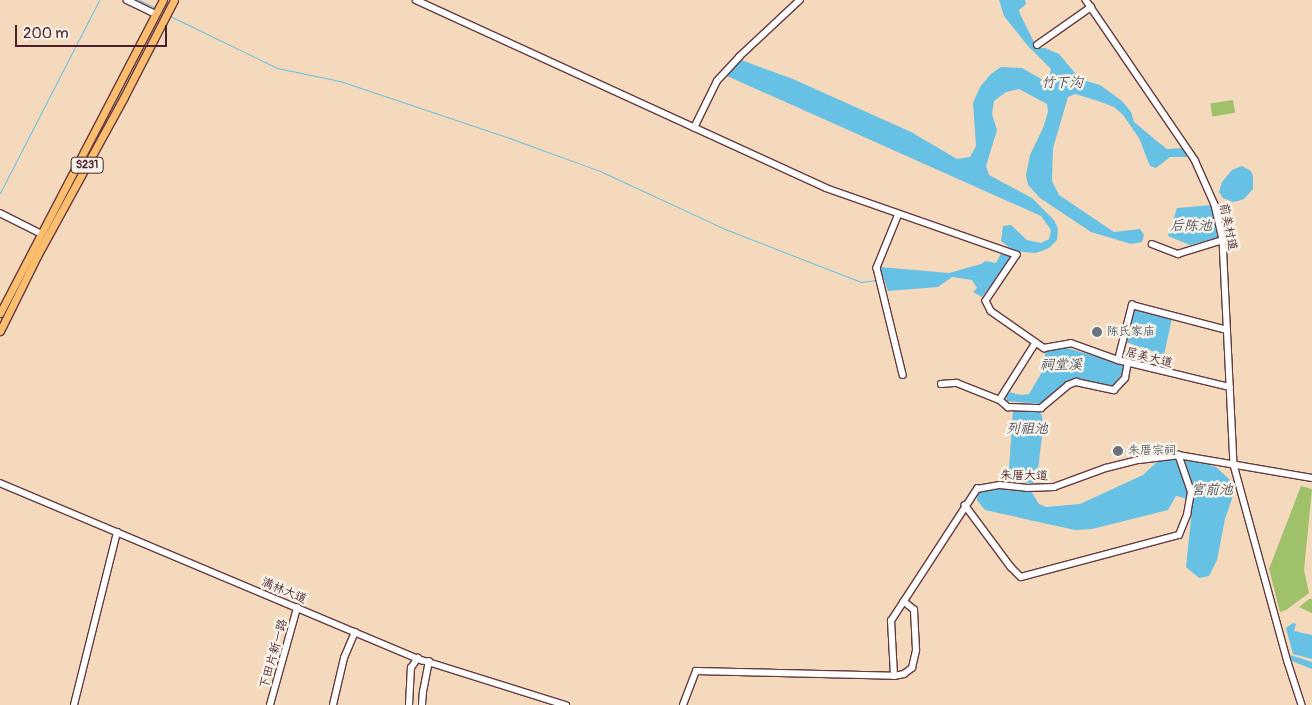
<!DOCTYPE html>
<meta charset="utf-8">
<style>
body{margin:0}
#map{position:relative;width:1312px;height:705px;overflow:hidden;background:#f4d9bc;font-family:Pangolin,"LXGW WenKai TC",sans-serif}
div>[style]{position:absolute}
.green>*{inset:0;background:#9ec16a;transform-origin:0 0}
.water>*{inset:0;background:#66c1e4}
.stream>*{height:1px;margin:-0.5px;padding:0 0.5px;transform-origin:0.5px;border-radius:0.5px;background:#66c1e4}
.roads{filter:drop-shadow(1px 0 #643b41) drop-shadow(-1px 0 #643b41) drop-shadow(0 1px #643b41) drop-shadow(0 -1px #643b41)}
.minor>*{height:5.5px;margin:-2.75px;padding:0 2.75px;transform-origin:2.75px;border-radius:2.75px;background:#fff}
.major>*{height:7px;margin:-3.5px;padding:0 3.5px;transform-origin:3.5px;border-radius:3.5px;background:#fbbd6e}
.dots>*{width:14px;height:14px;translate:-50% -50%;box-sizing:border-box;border:2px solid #f7f3e8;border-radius:50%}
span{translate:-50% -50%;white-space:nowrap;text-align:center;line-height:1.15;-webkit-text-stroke:5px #f7f3e8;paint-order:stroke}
.shield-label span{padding:1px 4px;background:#f7f3e8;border:1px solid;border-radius:4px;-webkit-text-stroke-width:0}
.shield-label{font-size:11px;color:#4a1f2b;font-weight:700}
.street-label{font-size:12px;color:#4a1f2b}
.worship-label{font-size:12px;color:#5b616d}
.left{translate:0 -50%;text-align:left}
.water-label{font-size:14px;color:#525062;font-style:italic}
.scale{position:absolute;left:15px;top:25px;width:152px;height:22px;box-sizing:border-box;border:2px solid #4a1f2b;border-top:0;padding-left:6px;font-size:15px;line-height:18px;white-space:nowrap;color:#4a1f2b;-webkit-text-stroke:4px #f7f3e8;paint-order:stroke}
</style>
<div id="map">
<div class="green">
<div style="left:1233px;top:100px;width:13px;height:23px;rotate:81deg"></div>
<div style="clip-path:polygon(1301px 486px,1312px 489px,1304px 570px,1309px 593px,1286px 610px,1280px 612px,1269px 569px)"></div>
<div style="clip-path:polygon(1309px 599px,1312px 599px,1312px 613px,1299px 607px)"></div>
</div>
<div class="water">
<div style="clip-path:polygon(999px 0,1025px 0,1026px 4px,1019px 10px,1020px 14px,1037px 48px,1045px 48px,1059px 54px,1080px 79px,1100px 85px,1122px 101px,1131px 112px,1134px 122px,1158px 142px,1167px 149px,1183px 148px,1190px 157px,1170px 157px,1156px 168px,1150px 166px,1139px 138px,1123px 115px,1114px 107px,1098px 101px,1075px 94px,1068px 97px,1053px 148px,1052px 181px,1059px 195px,1114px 232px,1140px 229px,1144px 235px,1142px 242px,1131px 244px,1091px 232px,1040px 198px,1028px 185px,1026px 175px,1030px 155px,1043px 128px,1048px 112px,1047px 104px,1019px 89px,1006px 92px,994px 101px,992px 114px,997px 130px,986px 166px,989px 175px,1032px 198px,1054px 220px,1058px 229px,1057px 240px,1049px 248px,1036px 253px,1014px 251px,1001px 241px,1003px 226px,1011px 225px,1027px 240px,1041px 243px,1049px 239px,1051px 230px,1041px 216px,727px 76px,741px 60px,793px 79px,911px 132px,957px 159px,970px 157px,976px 146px,973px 103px,980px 87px,991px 74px,1001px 67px,1022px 68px,1043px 80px,1050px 74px,1051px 69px,1028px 46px,1004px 16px)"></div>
<div style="clip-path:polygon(1242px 166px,1251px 171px,1253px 176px,1253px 189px,1244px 199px,1238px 201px,1233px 202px,1223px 198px,1219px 192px,1222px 182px,1232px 170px)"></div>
<div style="clip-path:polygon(1212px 205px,1219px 237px,1190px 245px,1168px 236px,1177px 208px)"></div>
<div style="clip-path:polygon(1001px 254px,1010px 256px,1010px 259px,982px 297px,973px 292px,977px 288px,972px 280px,952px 277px,938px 287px,888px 291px,880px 267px,949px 273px,981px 264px,986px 261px,996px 263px)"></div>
<div style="clip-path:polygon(1133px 307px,1172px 318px,1164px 355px,1126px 342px)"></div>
<div style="clip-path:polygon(1063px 347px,1123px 364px,1124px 371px,1112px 387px,1074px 378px,1040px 404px,1007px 401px,1006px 397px,1010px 392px,1020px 395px,1029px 394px,1042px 372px,1046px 349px)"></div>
<div style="clip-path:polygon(1013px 410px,1037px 411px,1042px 415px,1043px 429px,1037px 477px,1033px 483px,1018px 482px,1011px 476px,1009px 469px)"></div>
<div style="clip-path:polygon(1159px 460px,1193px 460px,1216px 467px,1231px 481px,1234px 493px,1225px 519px,1217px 560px,1209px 576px,1199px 578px,1186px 567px,1193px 500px,1176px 496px,1168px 510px,1092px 529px,1075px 530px,985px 510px,977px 500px,978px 492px,1000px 487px,1031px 491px,1039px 504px,1046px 507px,1080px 504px,1143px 475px)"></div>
<div style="clip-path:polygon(1293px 623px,1296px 624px,1294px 631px,1312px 635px,1312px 659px,1293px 654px,1286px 628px)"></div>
<div style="clip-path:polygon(1290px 655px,1312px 662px,1312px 669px,1292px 661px)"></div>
</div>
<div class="stream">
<div style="left:139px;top:0;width:19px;rotate:25deg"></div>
<div style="left:170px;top:16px;width:119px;rotate:25.9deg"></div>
<div style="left:277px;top:68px;width:64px;rotate:11.7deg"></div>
<div style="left:340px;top:81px;width:182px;rotate:18.6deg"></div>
<div style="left:512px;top:139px;width:94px;rotate:20deg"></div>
<div style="left:600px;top:171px;width:138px;rotate:24.9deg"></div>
<div style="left:725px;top:229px;width:146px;rotate:21.3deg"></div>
<div style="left:861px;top:282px;width:16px;rotate:-7deg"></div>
<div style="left:0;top:193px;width:217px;rotate:-62.8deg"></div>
</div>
<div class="roads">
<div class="minor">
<div style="left:127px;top:0;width:32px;rotate:26deg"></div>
<div style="left:416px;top:0;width:451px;rotate:24.6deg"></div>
<div style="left:826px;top:188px;width:202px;rotate:19.3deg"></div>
<div style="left:1017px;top:255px;width:55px;rotate:124deg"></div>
<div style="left:986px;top:301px;width:11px;rotate:63deg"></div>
<div style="left:991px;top:311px;width:65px;rotate:34.9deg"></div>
<div style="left:1044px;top:348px;width:27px;rotate:-10deg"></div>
<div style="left:1071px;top:343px;width:50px;rotate:19.9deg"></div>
<div style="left:1118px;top:360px;width:115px;rotate:13.6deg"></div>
<div style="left:1086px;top:0;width:194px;rotate:55.7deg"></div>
<div style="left:1195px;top:160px;width:49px;rotate:66deg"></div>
<div style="left:1215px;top:205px;width:36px;rotate:77deg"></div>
<div style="left:1223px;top:240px;width:225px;rotate:87.2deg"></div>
<div style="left:1234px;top:465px;width:204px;rotate:74.7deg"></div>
<div style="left:1288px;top:662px;width:45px;rotate:72deg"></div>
<div style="left:1037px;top:45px;width:66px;rotate:-35.1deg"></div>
<div style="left:694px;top:128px;width:52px;rotate:-63.9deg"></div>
<div style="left:717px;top:81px;width:33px;rotate:-47deg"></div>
<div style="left:739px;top:57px;width:83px;rotate:-43.1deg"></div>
<div style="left:0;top:213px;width:45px;rotate:26.6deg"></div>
<div style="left:899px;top:214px;width:58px;rotate:112.2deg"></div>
<div style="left:877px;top:268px;width:110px;rotate:76.3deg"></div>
<div style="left:1152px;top:244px;width:28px;rotate:21deg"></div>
<div style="left:1178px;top:254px;width:47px;rotate:-17.3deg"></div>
<div style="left:1036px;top:343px;width:67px;rotate:122.3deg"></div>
<div style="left:1000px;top:400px;width:11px;rotate:41deg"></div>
<div style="left:1008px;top:407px;width:33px;rotate:2deg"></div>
<div style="left:1041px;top:408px;width:35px;rotate:-40deg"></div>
<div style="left:1068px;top:385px;width:9px;rotate:-21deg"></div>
<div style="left:1076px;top:382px;width:39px;rotate:12deg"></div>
<div style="left:1114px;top:390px;width:16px;rotate:-47deg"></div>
<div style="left:1125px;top:378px;width:15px;rotate:-79deg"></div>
<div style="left:1118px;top:360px;width:57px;rotate:-75.7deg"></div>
<div style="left:1132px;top:305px;width:98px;rotate:14.7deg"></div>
<div style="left:941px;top:384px;width:16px;rotate:-4deg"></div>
<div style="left:957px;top:383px;width:46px;rotate:21.6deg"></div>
<div style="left:0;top:483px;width:458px;rotate:22.8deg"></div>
<div style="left:422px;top:660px;width:151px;rotate:17.4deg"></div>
<div style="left:965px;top:505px;width:77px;rotate:53.4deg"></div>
<div style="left:1011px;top:567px;width:14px;rotate:45deg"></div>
<div style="left:1021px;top:577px;width:163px;rotate:-14.9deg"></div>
<div style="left:1179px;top:535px;width:22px;rotate:-68deg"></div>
<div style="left:1187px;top:515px;width:23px;rotate:-80deg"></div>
<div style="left:1191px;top:492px;width:39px;rotate:-109deg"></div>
<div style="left:894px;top:676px;width:10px;rotate:-11deg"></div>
<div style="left:904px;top:674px;width:10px;rotate:-37deg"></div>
<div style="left:912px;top:668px;width:18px;rotate:-77deg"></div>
<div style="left:916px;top:650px;width:40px;rotate:-92.9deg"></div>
<div style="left:914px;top:610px;width:13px;rotate:-141deg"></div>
<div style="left:74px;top:705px;width:178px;rotate:-76deg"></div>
<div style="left:270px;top:705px;width:101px;rotate:-74.4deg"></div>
<div style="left:333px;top:705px;width:48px;rotate:-76.8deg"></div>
<div style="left:344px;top:658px;width:28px;rotate:-67deg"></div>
<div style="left:409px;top:705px;width:37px;rotate:-87deg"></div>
<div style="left:411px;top:668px;width:12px;rotate:-55deg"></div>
<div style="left:422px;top:705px;width:13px;rotate:-86deg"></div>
<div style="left:423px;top:692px;width:31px;rotate:-79deg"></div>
<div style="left:683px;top:705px;width:36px;rotate:-69deg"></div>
<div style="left:696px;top:671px;width:198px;rotate:1.4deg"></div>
<div style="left:894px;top:676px;width:55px;rotate:-93.1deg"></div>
<div style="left:891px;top:621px;width:158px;rotate:-56.9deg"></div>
<div style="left:977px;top:489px;width:23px;rotate:-10deg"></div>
<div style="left:1000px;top:485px;width:27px;rotate:6deg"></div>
<div style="left:1027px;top:488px;width:27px;rotate:-2deg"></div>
<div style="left:1054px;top:487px;width:55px;rotate:-20.1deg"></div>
<div style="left:1106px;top:468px;width:34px;rotate:-14deg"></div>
<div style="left:1139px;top:460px;width:39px;rotate:-7deg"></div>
<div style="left:1178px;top:455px;width:136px;rotate:9.7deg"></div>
</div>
<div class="major">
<div style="left:0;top:313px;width:353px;rotate:-62.5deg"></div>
<div style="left:0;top:331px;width:84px;rotate:-63.7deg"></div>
<div style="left:37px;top:256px;width:181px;rotate:-61.3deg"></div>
<div style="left:124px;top:97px;width:109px;rotate:-62.7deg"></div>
</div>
</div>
<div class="dots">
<div style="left:1097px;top:332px;background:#6b7280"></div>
<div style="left:1118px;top:451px;background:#6b7280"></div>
</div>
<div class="shield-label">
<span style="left:87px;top:165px">S231</span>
</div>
<div class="street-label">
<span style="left:1228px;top:227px;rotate:79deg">前美村道</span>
<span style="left:1149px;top:358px;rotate:14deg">居美大道</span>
<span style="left:1024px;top:476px;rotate:1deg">朱厝大道</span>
<span style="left:284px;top:591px;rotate:23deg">满林大道</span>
<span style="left:274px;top:654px;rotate:-74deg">下田片新一路</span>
</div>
<div class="worship-label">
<span class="left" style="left:1107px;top:332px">陈氏家庙</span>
<span class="left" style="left:1128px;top:451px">朱厝宗祠</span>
</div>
<div class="water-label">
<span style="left:1062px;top:83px">竹下沟</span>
<span style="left:1191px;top:226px">后陈池</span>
<span style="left:1061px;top:365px">祠堂溪</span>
<span style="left:1027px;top:429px">列祖池</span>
<span style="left:1212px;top:490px">宫前池</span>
</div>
<div class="scale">200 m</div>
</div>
